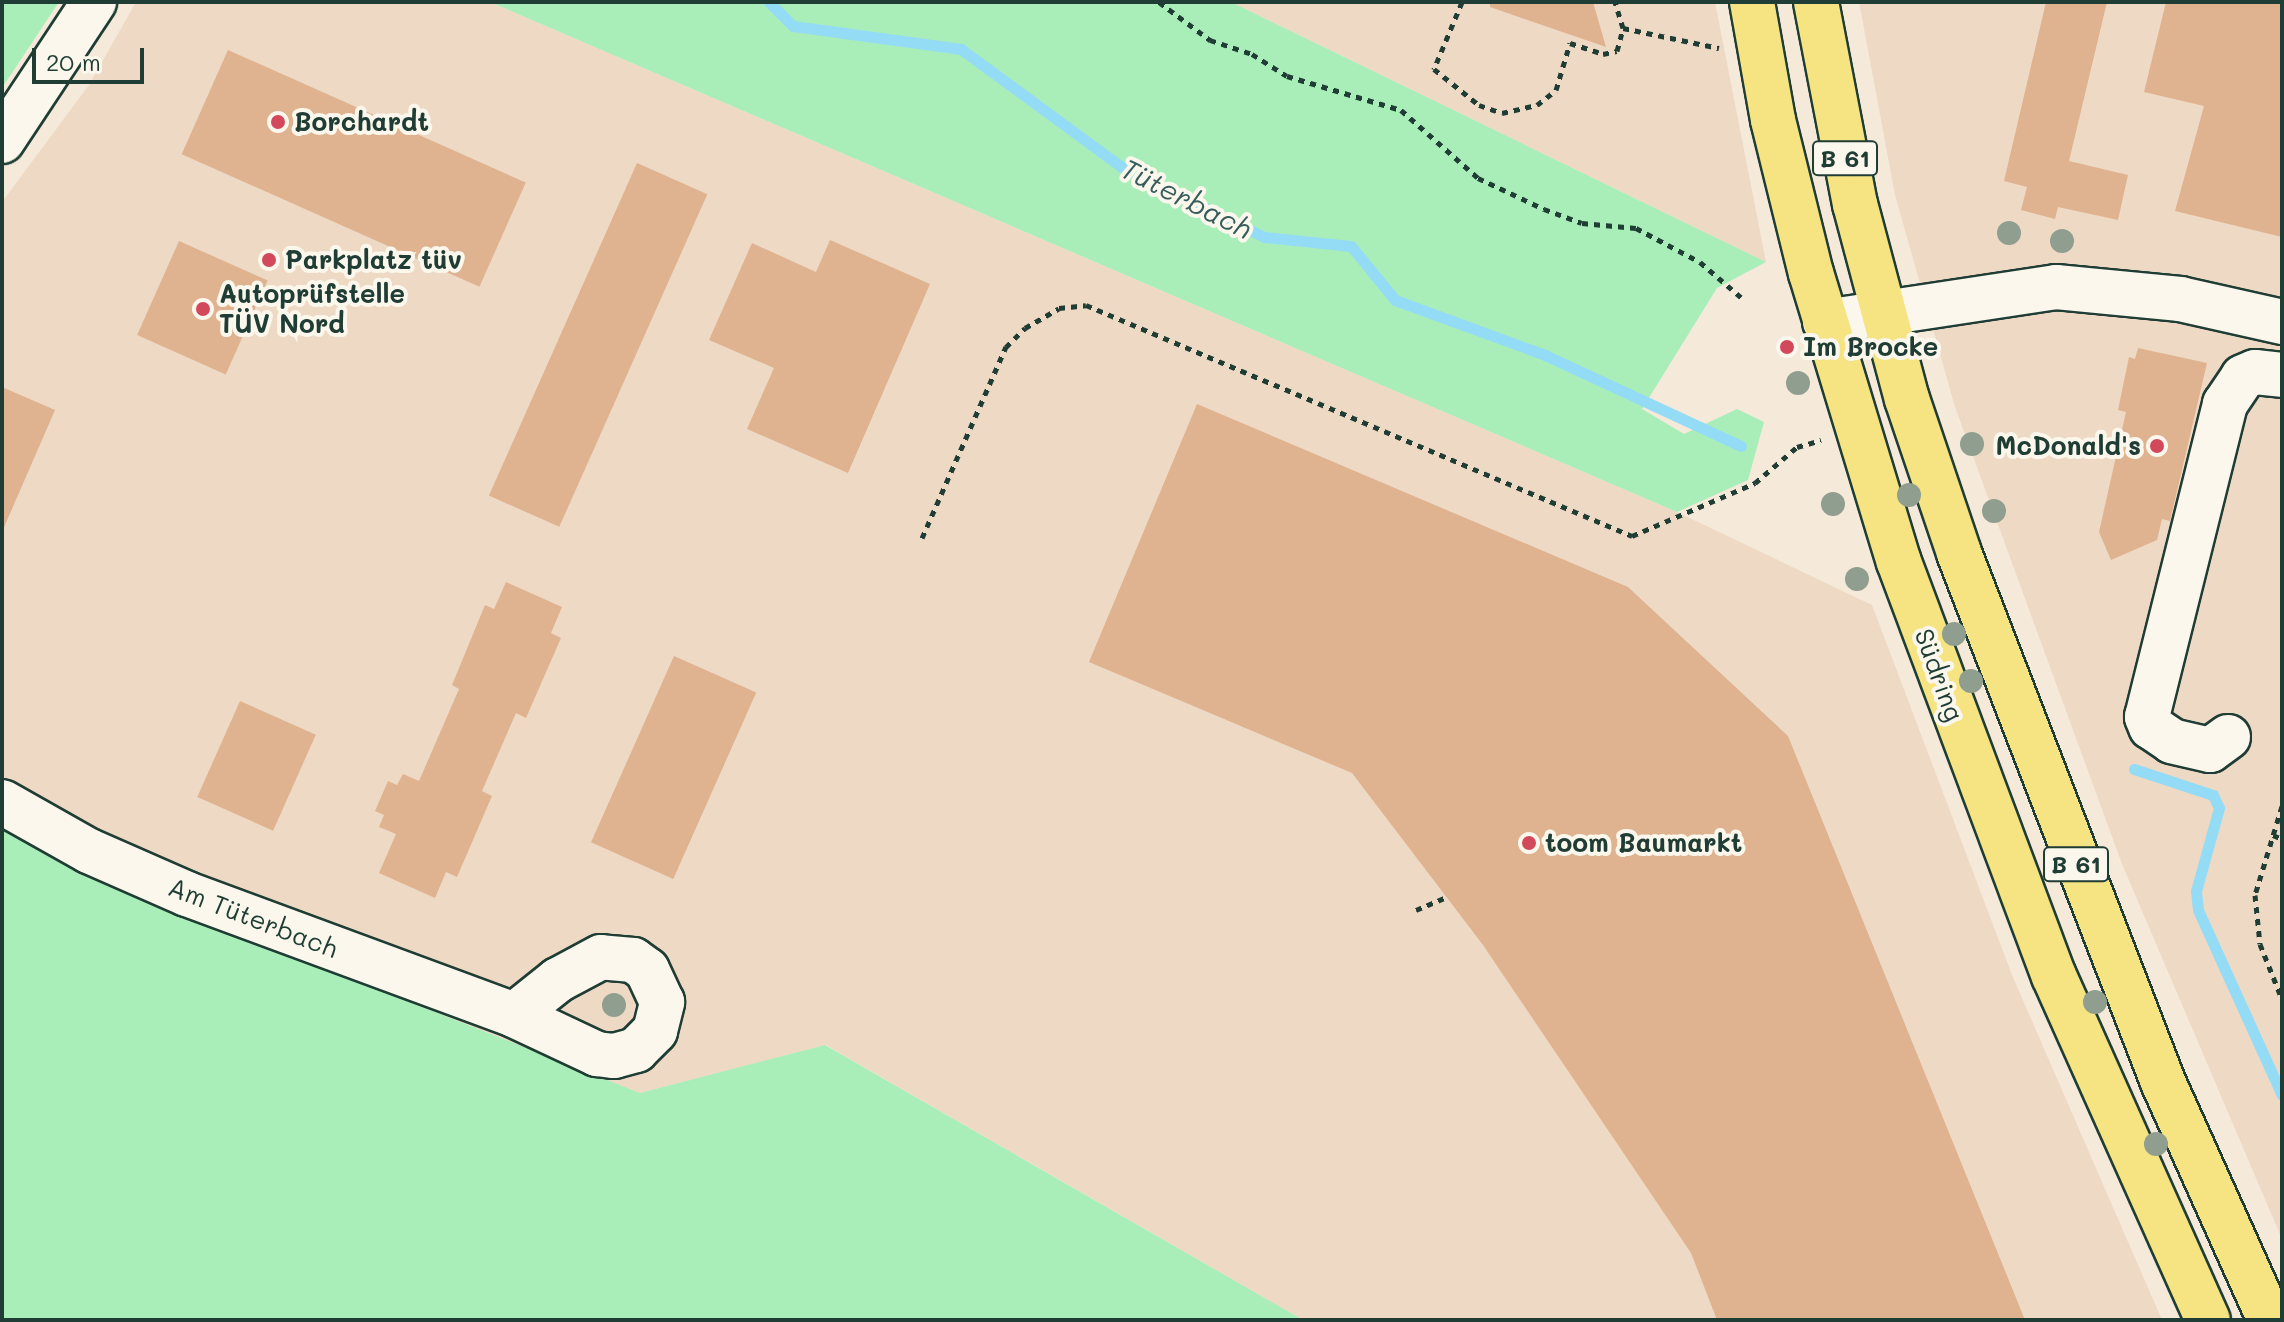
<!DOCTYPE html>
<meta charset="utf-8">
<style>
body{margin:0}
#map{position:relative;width:2284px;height:1322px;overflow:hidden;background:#f5e9da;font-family:Mali,sans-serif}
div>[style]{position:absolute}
.built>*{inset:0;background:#eed9c4}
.green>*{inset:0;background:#a9eeb9}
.stream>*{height:11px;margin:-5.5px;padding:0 5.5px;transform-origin:5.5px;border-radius:5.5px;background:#94dcf5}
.building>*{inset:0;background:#dfb390;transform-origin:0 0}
.path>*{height:5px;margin-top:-2.5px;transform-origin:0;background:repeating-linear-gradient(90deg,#1f3d34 0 6px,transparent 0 12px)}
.roads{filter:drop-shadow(2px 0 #1f3d34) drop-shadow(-2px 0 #1f3d34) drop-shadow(0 2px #1f3d34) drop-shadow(0 -2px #1f3d34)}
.minor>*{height:44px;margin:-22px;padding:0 22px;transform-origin:22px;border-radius:22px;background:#fbf7ec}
.major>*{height:44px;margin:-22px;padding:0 22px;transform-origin:22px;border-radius:22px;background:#f6e381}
.trees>*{width:24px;height:24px;margin:-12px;border-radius:50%;background:#8f9e8e}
.dots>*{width:22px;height:22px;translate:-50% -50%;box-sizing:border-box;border:4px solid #fbf7ec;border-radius:50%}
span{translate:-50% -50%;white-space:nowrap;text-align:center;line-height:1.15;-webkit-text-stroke:8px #fbf7ec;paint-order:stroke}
.shield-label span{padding:2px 6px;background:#fbf7ec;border:2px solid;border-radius:6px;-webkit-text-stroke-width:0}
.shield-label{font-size:24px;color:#1f3d34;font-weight:700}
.poi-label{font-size:26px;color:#1f3d34;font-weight:700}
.left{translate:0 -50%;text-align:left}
.right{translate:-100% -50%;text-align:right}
.street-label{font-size:26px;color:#1f3d34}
.water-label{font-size:28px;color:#365d5b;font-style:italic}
.frame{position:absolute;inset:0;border:4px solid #1f3d34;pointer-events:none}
.scale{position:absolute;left:32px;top:48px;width:112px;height:36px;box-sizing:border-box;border:4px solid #1f3d34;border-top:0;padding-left:10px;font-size:24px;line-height:28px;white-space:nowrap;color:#1f3d34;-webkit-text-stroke:6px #fbf7ec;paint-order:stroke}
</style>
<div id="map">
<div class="built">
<div style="clip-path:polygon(136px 2px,490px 2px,1677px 512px,1872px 605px,2012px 975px,2162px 1320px,1303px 1320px,826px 1045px,640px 1093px,253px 940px,2px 826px,2px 202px,89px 85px)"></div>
<div style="clip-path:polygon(1231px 2px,1715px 2px,1766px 262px)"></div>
<div style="clip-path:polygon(1859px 2px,2282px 2px,2282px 1239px,2122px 864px,1955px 407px,1895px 195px)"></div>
</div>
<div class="green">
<div style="clip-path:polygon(2px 2px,59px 2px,2px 88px)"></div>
<div style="clip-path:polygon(490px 2px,1231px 2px,1766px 262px,1717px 288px,1642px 409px,1684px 434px,1737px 409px,1764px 422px,1748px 480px,1677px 512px)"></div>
<div style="clip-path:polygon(2px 826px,253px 940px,640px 1093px,825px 1045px,1303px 1320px,2px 1320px)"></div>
</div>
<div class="stream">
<div style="left:769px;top:2px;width:34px;rotate:45deg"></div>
<div style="left:793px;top:26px;width:170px;rotate:7.8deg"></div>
<div style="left:961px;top:49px;width:197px;rotate:36.3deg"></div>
<div style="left:1120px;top:166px;width:161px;rotate:26.2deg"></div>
<div style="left:1264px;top:237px;width:87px;rotate:5.9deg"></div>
<div style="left:1351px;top:246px;width:70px;rotate:50.8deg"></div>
<div style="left:1395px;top:300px;width:160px;rotate:20.1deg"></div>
<div style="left:1545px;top:355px;width:216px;rotate:24.9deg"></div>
<div style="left:2134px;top:769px;width:83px;rotate:18.2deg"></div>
<div style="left:2213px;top:795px;width:14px;rotate:65deg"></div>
<div style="left:2219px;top:808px;width:86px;rotate:105.5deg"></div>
<div style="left:2196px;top:891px;width:19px;rotate:84deg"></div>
<div style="left:2198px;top:910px;width:203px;rotate:65.6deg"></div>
</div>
<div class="building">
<div style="clip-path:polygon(1490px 2px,1593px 2px,1606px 47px,1490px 7px)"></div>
<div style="clip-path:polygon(2046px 2px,2107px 2px,2069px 161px,2128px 175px,2118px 220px,2058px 207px,2055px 219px,2021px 210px,2027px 187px,2004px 181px)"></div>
<div style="clip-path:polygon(2166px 2px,2282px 2px,2282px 237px,2175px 211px,2204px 106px,2144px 92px)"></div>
<div style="left:228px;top:50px;width:326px;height:114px;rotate:24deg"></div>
<div style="left:637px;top:163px;width:77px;height:364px;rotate:24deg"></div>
<div style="clip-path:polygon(830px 240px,930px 284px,848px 473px,747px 429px,774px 368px,709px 340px,752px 243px,816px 272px)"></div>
<div style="left:179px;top:241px;width:97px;height:103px;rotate:24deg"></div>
<div style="clip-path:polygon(2138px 348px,2207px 363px,2170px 521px,2162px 519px,2157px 540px,2111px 560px,2099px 532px,2126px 412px,2118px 410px,2129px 357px,2135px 359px)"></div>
<div style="clip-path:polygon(2px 387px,55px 410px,2px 532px)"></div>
<div style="clip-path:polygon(1197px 404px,1628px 587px,1788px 736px,2025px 1320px,1717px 1320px,1691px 1253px,1483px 945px,1352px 773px,1089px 662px)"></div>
<div style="clip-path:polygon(506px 582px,562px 607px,551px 633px,561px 638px,526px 718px,516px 713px,482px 791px,492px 796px,457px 877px,446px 872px,435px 898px,379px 873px,396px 834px,379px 827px,384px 815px,375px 811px,388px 781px,397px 785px,403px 774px,419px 781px,459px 689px,452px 685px,485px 605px,494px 609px)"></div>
<div style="left:674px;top:656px;width:90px;height:204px;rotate:24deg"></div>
<div style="left:240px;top:701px;width:83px;height:105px;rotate:24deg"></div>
</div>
<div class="path">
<div style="left:1159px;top:2px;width:64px;rotate:36.7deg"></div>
<div style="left:1210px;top:40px;width:44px;rotate:18.4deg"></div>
<div style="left:1252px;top:54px;width:41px;rotate:32.2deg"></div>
<div style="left:1287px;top:76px;width:119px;rotate:16.6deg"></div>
<div style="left:1401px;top:110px;width:103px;rotate:41.4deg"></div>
<div style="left:1478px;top:178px;width:73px;rotate:25.2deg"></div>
<div style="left:1544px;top:209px;width:40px;rotate:20.2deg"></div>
<div style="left:1582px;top:223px;width:54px;rotate:5.3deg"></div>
<div style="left:1636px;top:228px;width:72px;rotate:28deg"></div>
<div style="left:1700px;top:262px;width:57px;rotate:40.7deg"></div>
<div style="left:1462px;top:2px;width:73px;rotate:112.7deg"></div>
<div style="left:1434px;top:69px;width:58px;rotate:38.7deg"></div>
<div style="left:1479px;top:105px;width:24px;rotate:19deg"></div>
<div style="left:1502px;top:113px;width:36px;rotate:-13deg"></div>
<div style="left:1537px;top:105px;width:24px;rotate:-38deg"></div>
<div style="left:1556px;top:90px;width:49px;rotate:-73.4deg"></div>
<div style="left:1570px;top:43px;width:35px;rotate:18deg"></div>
<div style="left:1603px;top:54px;width:14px;rotate:-12deg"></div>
<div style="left:1617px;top:51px;width:24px;rotate:-75deg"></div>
<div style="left:1623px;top:28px;width:27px;rotate:-107deg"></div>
<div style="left:1623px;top:28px;width:98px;rotate:11.8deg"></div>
<div style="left:922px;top:538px;width:209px;rotate:-66.3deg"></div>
<div style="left:1006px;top:347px;width:27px;rotate:-45deg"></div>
<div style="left:1025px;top:328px;width:39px;rotate:-30deg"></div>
<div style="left:1059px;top:308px;width:27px;rotate:-6deg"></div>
<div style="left:1086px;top:305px;width:593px;rotate:22.93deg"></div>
<div style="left:1632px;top:536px;width:134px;rotate:-23.3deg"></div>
<div style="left:1755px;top:483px;width:55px;rotate:-40.6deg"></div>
<div style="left:1797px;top:447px;width:25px;rotate:-16deg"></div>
<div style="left:2282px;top:806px;width:93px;rotate:106.9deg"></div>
<div style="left:2255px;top:895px;width:49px;rotate:84.2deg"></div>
<div style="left:2260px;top:944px;width:59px;rotate:68.2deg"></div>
<div style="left:2273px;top:835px;width:10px;rotate:24deg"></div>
<div style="left:1416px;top:910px;width:33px;rotate:-23deg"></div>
</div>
<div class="roads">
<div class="minor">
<div style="left:2px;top:141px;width:167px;rotate:-56.5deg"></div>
<div style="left:1825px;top:322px;width:234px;rotate:-8.6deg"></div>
<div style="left:2056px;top:287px;width:125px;rotate:5.5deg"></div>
<div style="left:2180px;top:299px;width:105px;rotate:12.7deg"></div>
<div style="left:2228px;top:737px;width:22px;rotate:144deg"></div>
<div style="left:2210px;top:750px;width:39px;rotate:-167deg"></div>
<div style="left:2172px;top:741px;width:25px;rotate:-146deg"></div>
<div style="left:2151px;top:727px;width:11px;rotate:-112deg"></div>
<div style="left:2147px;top:717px;width:323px;rotate:-76deg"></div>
<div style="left:2225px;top:404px;width:32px;rotate:-56deg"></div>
<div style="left:2243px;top:377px;width:13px;rotate:-23deg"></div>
<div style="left:2255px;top:372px;width:27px;rotate:6deg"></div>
<div style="left:2px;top:802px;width:100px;rotate:29.4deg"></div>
<div style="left:89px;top:851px;width:107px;rotate:23.7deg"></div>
<div style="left:187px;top:894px;width:349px;rotate:20.3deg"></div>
<div style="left:514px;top:1015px;width:92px;rotate:25.2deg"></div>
<div style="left:597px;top:1054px;width:17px;rotate:7deg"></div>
<div style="left:614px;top:1056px;width:23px;rotate:-15deg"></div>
<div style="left:636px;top:1050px;width:27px;rotate:-45deg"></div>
<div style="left:655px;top:1031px;width:30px;rotate:-76deg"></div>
<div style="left:662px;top:1002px;width:35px;rotate:-115deg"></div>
<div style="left:647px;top:970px;width:17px;rotate:-144deg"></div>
<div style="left:633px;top:960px;width:32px;rotate:-175deg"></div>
<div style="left:601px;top:957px;width:49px;rotate:151.9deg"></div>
<div style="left:558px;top:980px;width:56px;rotate:141.5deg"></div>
</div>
<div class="major">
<div style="left:1752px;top:2px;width:120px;rotate:79.9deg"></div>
<div style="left:1773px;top:120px;width:158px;rotate:76.1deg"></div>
<div style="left:1811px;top:273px;width:302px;rotate:73.1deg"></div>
<div style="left:1899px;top:562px;width:442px;rotate:69.5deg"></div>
<div style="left:2054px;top:976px;width:377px;rotate:65.9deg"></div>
<div style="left:1816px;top:2px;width:206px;rotate:79.1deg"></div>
<div style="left:1855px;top:204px;width:202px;rotate:75.1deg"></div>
<div style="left:1907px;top:399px;width:163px;rotate:71.3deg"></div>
<div style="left:1959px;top:553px;width:567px;rotate:68.91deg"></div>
<div style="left:2163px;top:1082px;width:261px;rotate:65.8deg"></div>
</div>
</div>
<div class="trees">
<div style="left:2009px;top:233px"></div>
<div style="left:2062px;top:241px"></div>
<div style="left:1798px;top:383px"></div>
<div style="left:1972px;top:444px"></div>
<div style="left:1909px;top:495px"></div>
<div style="left:1833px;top:504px"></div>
<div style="left:1994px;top:511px"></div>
<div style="left:1857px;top:579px"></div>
<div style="left:1954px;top:634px"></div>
<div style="left:1971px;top:681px"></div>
<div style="left:2095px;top:1002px"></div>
<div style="left:614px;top:1005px"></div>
<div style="left:2156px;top:1144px"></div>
</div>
<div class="dots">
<div style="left:278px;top:122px;background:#d1495b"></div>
<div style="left:269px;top:260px;background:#d1495b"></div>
<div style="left:203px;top:309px;background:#d1495b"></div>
<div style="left:1787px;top:347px;background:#d1495b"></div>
<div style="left:2157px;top:446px;background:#d1495b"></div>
<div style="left:1529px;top:843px;background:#d1495b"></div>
</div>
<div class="shield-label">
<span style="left:1845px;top:158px">B 61</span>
<span style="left:2076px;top:864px">B 61</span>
</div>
<div class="poi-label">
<span class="left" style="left:294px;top:122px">Borchardt</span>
<span class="left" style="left:285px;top:260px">Parkplatz tüv</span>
<span class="left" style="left:219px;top:309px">Autoprüfstelle<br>TÜV Nord</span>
<span class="left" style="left:1803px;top:347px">Im Brocke</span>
<span class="right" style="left:2141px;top:446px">McDonald's</span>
<span class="left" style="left:1545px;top:843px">toom Baumarkt</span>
</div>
<div class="street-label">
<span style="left:1939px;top:675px;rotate:70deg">Südring</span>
<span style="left:253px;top:918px;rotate:21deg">Am Tüterbach</span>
</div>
<div class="water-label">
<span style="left:1187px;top:198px;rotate:27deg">Tüterbach</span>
</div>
<div class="frame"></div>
<div class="scale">20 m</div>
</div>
